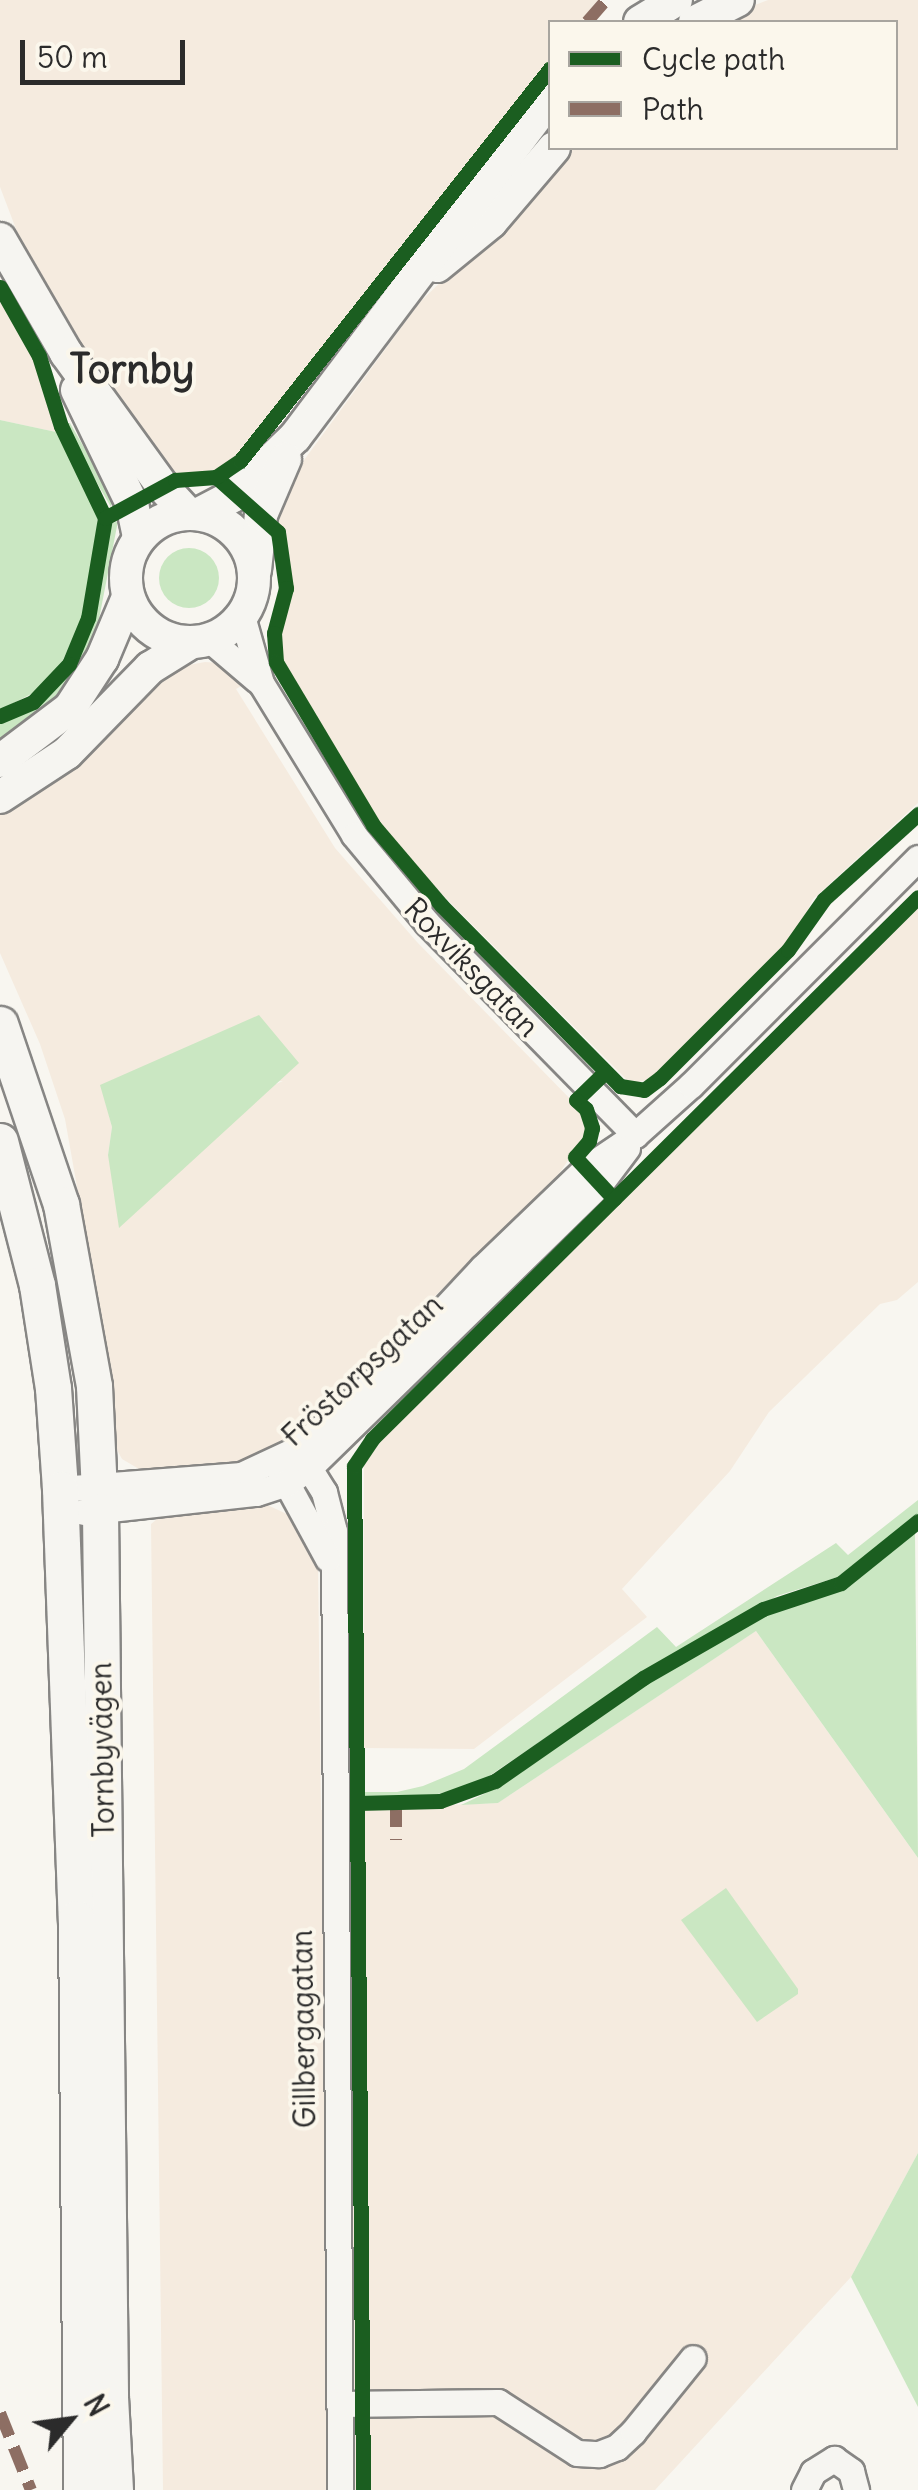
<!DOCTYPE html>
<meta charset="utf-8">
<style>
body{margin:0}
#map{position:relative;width:918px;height:2490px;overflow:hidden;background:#f8f6f0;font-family:Delius,sans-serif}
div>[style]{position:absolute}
.built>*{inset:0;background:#f5ebdf}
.green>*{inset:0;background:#cae7c2}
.round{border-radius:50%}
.roads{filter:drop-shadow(2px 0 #878684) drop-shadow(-2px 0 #878684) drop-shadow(0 2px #878684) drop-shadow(0 -2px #878684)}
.minor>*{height:25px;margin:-12.5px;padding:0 12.5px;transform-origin:12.5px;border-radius:12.5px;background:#f6f5f1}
.tertiary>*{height:32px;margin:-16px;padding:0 16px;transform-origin:16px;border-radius:16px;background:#f6f5f1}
.tertiary>.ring{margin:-16px;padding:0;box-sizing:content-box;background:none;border:32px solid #f6f5f1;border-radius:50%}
.secondary>*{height:35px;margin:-17.5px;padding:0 17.5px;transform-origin:17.5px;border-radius:17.5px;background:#f6f5f1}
.quiet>*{height:12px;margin-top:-6px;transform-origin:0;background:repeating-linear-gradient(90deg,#8d6e63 0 25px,transparent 0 37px)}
.cycleway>*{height:15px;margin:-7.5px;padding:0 7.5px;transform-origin:7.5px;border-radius:7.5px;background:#1b5e20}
span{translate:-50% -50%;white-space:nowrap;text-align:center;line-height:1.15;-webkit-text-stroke:8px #fbf7ec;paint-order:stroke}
.street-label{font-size:30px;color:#2b2b2b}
.district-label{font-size:40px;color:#2b2b2b;font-weight:700}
.legend{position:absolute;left:548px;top:20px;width:350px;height:130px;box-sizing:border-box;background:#fbf7ec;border:2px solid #a8a59f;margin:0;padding:12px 18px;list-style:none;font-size:30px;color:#2b2b2b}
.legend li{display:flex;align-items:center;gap:20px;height:50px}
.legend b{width:50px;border:2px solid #a8a59f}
.north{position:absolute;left:20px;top:2370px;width:100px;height:100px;-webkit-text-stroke:8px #fbf7ec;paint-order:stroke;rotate:61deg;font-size:28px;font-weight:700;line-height:40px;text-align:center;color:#2b2b2b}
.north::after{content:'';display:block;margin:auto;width:35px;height:45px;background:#2b2b2b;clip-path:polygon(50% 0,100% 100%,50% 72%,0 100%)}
.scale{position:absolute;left:20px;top:40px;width:165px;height:45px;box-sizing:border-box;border:5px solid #2b2b2b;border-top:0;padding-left:12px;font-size:30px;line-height:35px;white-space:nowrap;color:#2b2b2b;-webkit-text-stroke:8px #fbf7ec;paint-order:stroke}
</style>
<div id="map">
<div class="built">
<div style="clip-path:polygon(0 0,598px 0,581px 22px,550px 22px,550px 61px,237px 460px,227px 468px,168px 477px,109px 396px,24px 250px,0 187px)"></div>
<div style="clip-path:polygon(768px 0,918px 0,918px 803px,813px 899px,794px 938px,650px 1079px,631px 1084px,416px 868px,379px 821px,283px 663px,282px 631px,290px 586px,287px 546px,272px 516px,285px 486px,420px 302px,478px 246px,564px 148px,896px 148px,896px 22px,712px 22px)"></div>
<div style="clip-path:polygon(0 295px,37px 358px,56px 432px,0 420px)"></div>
<div style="clip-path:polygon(evenodd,205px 662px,220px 663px,245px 684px,236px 689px,335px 848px,417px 942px,579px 1108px,587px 1131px,559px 1174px,373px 1357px,308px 1413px,312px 1419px,303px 1428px,269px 1451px,241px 1462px,139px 1469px,122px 1459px,115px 1446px,101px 1322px,65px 1119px,40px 1044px,0 953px,0 813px,85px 757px,168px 676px,184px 666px,205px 662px,283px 1081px,108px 1155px,112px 1127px,101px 1085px,283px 1081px)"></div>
<div style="clip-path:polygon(918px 908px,918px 1282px,897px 1300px,880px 1304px,769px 1412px,730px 1471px,622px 1589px,647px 1617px,474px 1749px,364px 1748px,364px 1458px)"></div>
<div style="clip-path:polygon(261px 1502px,291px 1516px,318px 1564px,321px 1810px,498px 1803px,756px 1631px,918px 1858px,918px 2153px,851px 2277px,655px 2490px,163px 2490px,151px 1524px,162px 1515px)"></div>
</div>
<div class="green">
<div style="clip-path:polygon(0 420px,56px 432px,96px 505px,98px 527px,82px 619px,61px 664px,37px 691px,0 710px)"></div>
<div style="clip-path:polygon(70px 423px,113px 498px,111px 507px,68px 433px,66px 424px)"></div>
<div style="clip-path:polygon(118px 521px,94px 645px,55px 701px,0 744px,0 721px,35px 708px,50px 696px,78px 656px,90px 629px,111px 524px)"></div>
<div class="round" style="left:159px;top:548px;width:60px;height:60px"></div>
<div style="clip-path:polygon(259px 1015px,299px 1063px,119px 1228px,108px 1155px,112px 1127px,100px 1085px)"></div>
<div style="clip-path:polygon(918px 1500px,918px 1515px,838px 1577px,777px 1596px,694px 1647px,642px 1672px,476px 1785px,429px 1796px,362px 1796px,363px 1792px,397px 1792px,423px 1786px,464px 1769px,657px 1627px,676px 1647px,836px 1543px,848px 1555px)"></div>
<div style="clip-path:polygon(915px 1532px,918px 1858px,756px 1631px,498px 1803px,461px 1805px,484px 1794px,629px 1695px,771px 1610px,840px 1590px)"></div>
<div style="clip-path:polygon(726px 1888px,798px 1989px,798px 1994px,757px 2022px,681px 1920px)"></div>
<div style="clip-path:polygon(918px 2153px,918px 2407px,851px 2277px)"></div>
</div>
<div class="roads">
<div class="minor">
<div style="left:242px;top:616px;width:70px;rotate:74.2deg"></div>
<div style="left:261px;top:683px;width:178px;rotate:58.5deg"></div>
<div style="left:354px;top:835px;width:114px;rotate:50.3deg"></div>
<div style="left:427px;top:923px;width:297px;rotate:45.5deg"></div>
<div style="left:210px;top:640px;width:62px;rotate:40.4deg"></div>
<div style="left:297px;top:1449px;width:51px;rotate:57.9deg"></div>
<div style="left:324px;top:1492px;width:40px;rotate:75.6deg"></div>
<div style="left:334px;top:1531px;width:959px;rotate:89.64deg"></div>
<div style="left:280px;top:1471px;width:100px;rotate:61.4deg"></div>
<div style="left:60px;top:1489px;width:182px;rotate:-4.4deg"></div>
<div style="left:241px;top:1475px;width:62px;rotate:-24.9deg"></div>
<div style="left:297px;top:1449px;width:117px;rotate:-41.2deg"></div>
<div style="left:385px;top:1372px;width:142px;rotate:-47deg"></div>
<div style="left:482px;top:1268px;width:144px;rotate:-43.9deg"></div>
<div style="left:586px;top:1168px;width:59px;rotate:-34deg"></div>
<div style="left:635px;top:1135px;width:75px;rotate:-41.8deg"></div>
<div style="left:691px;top:1085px;width:321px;rotate:-45deg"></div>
<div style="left:83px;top:1512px;width:174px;rotate:-6.3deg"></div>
<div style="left:256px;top:1493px;width:33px;rotate:-18deg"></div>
<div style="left:287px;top:1483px;width:28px;rotate:-35deg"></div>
<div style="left:310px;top:1467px;width:405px;rotate:-44.3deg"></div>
<div style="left:600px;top:1184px;width:45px;rotate:-53.1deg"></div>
<div style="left:339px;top:2404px;width:159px;rotate:-0.7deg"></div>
<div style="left:498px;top:2402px;width:94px;rotate:32.8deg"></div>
<div style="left:577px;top:2453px;width:22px;rotate:3deg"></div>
<div style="left:599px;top:2454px;width:19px;rotate:-21deg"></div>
<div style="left:617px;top:2447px;width:22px;rotate:-43deg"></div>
<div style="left:633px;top:2432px;width:95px;rotate:-51deg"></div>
<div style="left:804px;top:2490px;width:20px;rotate:-63deg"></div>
<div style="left:813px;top:2472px;width:25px;rotate:-32deg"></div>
<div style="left:834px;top:2459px;width:21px;rotate:35deg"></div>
<div style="left:851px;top:2471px;width:20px;rotate:75deg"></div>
</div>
<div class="tertiary">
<div style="left:640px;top:22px;width:42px;rotate:-31.4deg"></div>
<div style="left:695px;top:22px;width:48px;rotate:-27.1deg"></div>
<div style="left:0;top:239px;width:132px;rotate:59.9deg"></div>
<div style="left:66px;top:353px;width:165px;rotate:54.1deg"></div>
<div style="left:163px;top:487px;width:37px;rotate:47deg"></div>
<div style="left:437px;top:266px;width:70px;rotate:-39.2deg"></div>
<div style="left:491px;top:222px;width:97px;rotate:-49.6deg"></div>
<div style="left:77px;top:390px;width:127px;rotate:64.2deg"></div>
<div style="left:132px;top:504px;width:35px;rotate:78deg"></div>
<div class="ring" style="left:126px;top:514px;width:96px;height:96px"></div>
<div style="left:199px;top:514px;width:41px;rotate:-27.8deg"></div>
<div style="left:235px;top:495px;width:83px;rotate:-44deg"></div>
<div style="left:295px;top:437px;width:423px;rotate:-53deg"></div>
<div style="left:255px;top:570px;width:55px;rotate:-83.8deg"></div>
<div style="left:261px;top:515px;width:61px;rotate:-66.8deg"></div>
<div style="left:0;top:761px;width:88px;rotate:-37.1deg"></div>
<div style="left:70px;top:708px;width:59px;rotate:-56.9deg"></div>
<div style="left:102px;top:659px;width:67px;rotate:-67.2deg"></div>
<div style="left:0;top:797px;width:80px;rotate:-33.3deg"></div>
<div style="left:67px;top:753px;width:119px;rotate:-45.7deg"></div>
<div style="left:150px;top:668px;width:47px;rotate:-32deg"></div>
</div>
<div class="secondary">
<div style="left:0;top:1024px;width:190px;rotate:71.3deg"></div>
<div style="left:61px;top:1204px;width:185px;rotate:79.7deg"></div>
<div style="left:94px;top:1386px;width:125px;rotate:87.3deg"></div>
<div style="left:100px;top:1511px;width:886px;rotate:89.35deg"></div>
<div style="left:110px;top:2397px;width:93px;rotate:86.9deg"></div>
<div style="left:0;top:1141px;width:149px;rotate:75.6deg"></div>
<div style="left:37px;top:1285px;width:104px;rotate:81.2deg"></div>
<div style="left:53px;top:1388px;width:101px;rotate:86deg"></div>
<div style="left:60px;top:1489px;width:429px;rotate:87.9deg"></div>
<div style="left:76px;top:1918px;width:572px;rotate:89.5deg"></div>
</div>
</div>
<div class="quiet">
<div style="left:587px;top:22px;width:29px;rotate:-49deg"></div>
<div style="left:396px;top:1802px;width:38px;rotate:90deg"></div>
<div style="left:0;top:2413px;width:83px;rotate:68.1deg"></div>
</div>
<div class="cycleway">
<div style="left:0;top:287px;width:79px;rotate:60.5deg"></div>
<div style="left:39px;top:356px;width:73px;rotate:72.6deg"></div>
<div style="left:61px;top:426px;width:102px;rotate:64.4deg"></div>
<div style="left:105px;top:518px;width:101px;rotate:99.6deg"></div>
<div style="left:88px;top:618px;width:50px;rotate:112.4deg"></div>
<div style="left:69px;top:664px;width:52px;rotate:133.5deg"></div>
<div style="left:33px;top:702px;width:36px;rotate:157deg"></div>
<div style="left:216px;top:477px;width:83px;rotate:41.6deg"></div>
<div style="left:278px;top:532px;width:57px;rotate:81.9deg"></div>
<div style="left:286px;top:588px;width:47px;rotate:104.9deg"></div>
<div style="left:274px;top:633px;width:29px;rotate:86deg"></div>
<div style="left:276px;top:662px;width:190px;rotate:59.2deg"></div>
<div style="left:373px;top:825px;width:105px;rotate:49.6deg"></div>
<div style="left:441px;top:905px;width:255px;rotate:45.3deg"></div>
<div style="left:620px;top:1086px;width:24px;rotate:9deg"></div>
<div style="left:644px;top:1090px;width:20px;rotate:-37deg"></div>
<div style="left:660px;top:1078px;width:181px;rotate:-45deg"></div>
<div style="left:788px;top:950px;width:62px;rotate:-54.8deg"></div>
<div style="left:824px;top:899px;width:127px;rotate:-42.1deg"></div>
<div style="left:105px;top:518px;width:80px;rotate:-28.5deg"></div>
<div style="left:175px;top:480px;width:41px;rotate:-4.2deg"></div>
<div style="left:216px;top:477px;width:29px;rotate:-34deg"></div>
<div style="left:240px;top:461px;width:500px;rotate:-51.7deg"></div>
<div style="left:605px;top:1072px;width:40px;rotate:136deg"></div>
<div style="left:576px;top:1100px;width:13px;rotate:42deg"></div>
<div style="left:586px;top:1109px;width:20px;rotate:72deg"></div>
<div style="left:592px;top:1128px;width:13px;rotate:103deg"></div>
<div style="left:589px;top:1141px;width:21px;rotate:131deg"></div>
<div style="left:575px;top:1157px;width:57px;rotate:47.1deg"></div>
<div style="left:357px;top:1803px;width:83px;rotate:-1.4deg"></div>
<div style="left:440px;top:1801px;width:59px;rotate:-20deg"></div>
<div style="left:495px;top:1781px;width:180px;rotate:-34.8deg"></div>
<div style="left:643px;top:1678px;width:138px;rotate:-29.9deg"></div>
<div style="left:763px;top:1609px;width:82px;rotate:-18.4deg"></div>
<div style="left:841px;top:1583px;width:99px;rotate:-38.8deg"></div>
<div style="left:363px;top:2490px;width:1024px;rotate:-90.5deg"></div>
<div style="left:354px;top:1466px;width:32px;rotate:-56deg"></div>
<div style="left:372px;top:1439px;width:769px;rotate:-44.79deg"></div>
</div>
<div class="street-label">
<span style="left:472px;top:967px;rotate:46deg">Roxviksgatan</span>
<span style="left:362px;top:1370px;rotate:-43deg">Fröstorpsgatan</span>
<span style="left:102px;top:1750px;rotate:-91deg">Tornbyvägen</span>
<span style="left:303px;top:2029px;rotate:-91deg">Gillbergagatan</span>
</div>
<div class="district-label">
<span style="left:132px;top:369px">Tornby</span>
</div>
<ul class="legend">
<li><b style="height:12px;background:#1b5e20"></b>Cycle path</li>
<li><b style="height:12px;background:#8d6e63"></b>Path</li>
</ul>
<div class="north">N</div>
<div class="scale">50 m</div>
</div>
